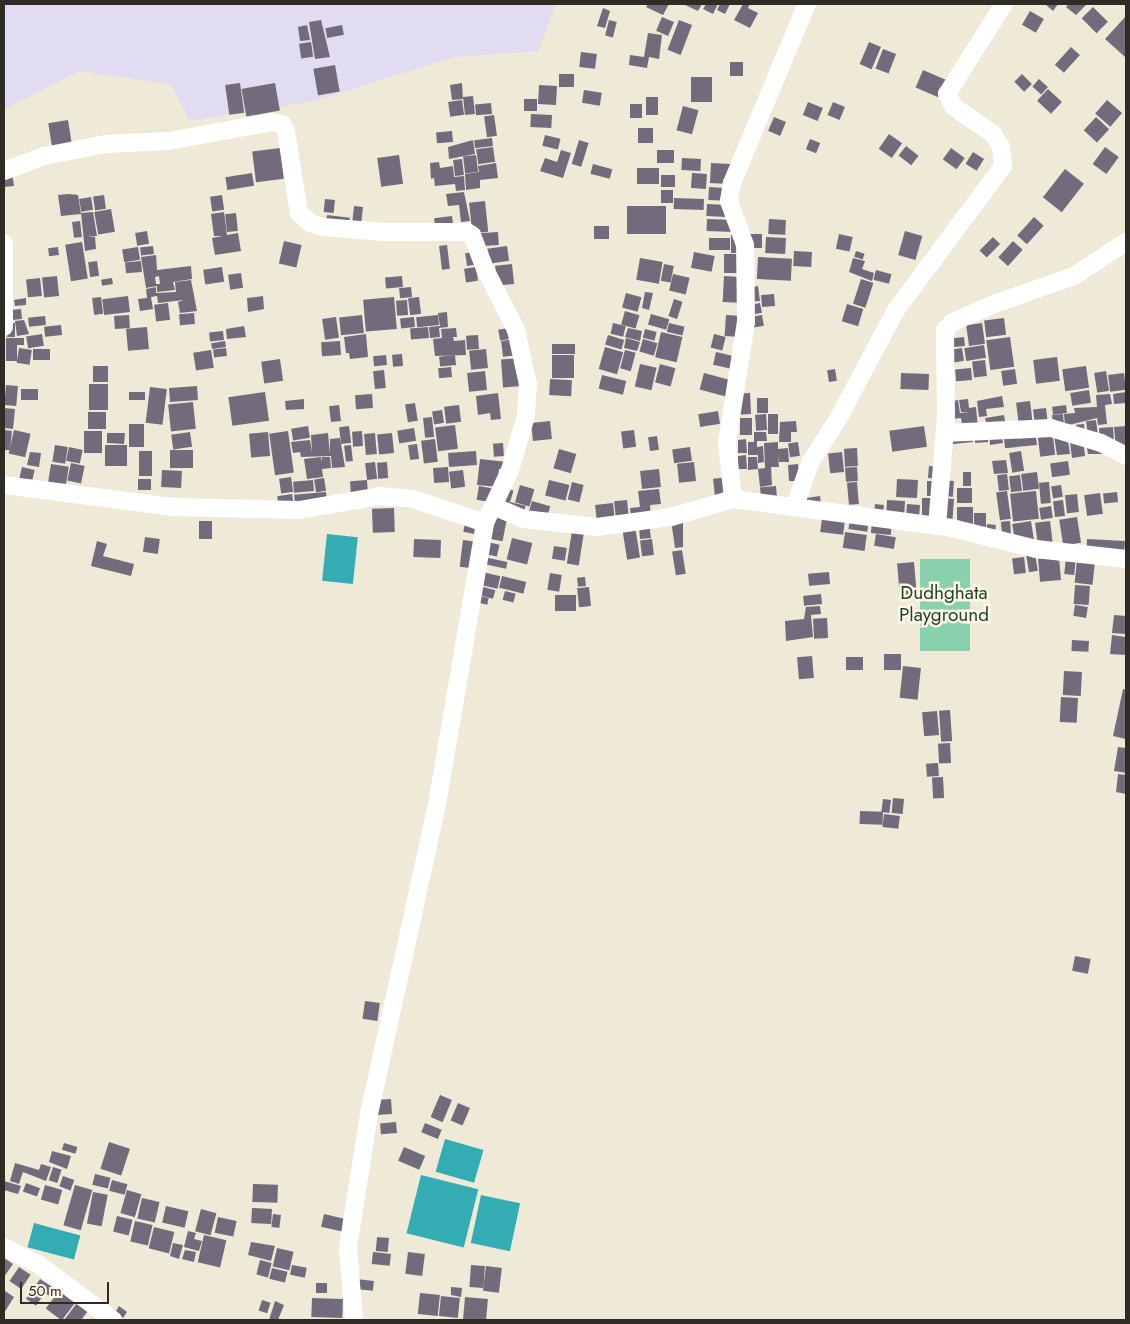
<!DOCTYPE html>
<style>
body{margin:0}
#map{position:relative;width:1130px;height:1324px;overflow:hidden;background:#efe9d7;font-family:Jost,sans-serif}
div>[style]{position:absolute}
.industrial>*{inset:0;background:#e1dcf2}
.green>*{inset:0;background:#89d0ac;transform-origin:0 0}
.water>*{inset:0;background:#33acb4;transform-origin:0 0}
.building>*{inset:0;background:#726b7b;transform-origin:0 0}
.minor>*{height:18px;margin:-9px;padding:0 9px;transform-origin:9px;border-radius:9px;background:#fff}
span{translate:-50% -50%;white-space:nowrap;text-align:center;line-height:1.15;-webkit-text-stroke:5px #fdf7e4;paint-order:stroke}
.park-label{font-size:19px;color:#1e4332}
.frame{position:absolute;inset:0;border:5px solid #2e2c25;pointer-events:none}
.scale{position:absolute;left:20px;top:1282px;width:89px;height:22px;box-sizing:border-box;border:2px solid #2e2c25;border-top:0;padding-left:6px;font-size:15px;line-height:18px;white-space:nowrap;color:#2e2c25;-webkit-text-stroke:4px #fdf7e4;paint-order:stroke}
</style>
<div id="map">
<div class="industrial">
<div style="clip-path:polygon(4px 4px,556px 4px,538px 51px,454px 57px,314px 101px,190px 121px,171px 84px,79px 71px,4px 110px)"></div>
</div>
<div class="green">
<div style="left:920px;top:559px;width:50px;height:92px"></div>
</div>
<div class="water">
<div style="left:327px;top:534px;width:31px;height:47px;rotate:6deg"></div>
<div style="left:445px;top:1139px;width:40px;height:34px;rotate:16deg"></div>
<div style="left:421px;top:1175px;width:59px;height:60px;rotate:14deg"></div>
<div style="left:481px;top:1195px;width:40px;height:49px;rotate:12deg"></div>
<div style="left:34px;top:1223px;width:48px;height:25px;rotate:15deg"></div>
</div>
<div class="building">
<div style="clip-path:polygon(648px 4px,669px 4px,663px 15px,646px 7px)"></div>
<div style="clip-path:polygon(683px 4px,702px 4px,698px 11px)"></div>
<div style="clip-path:polygon(706px 4px,718px 4px,713px 14px,703px 9px)"></div>
<div style="clip-path:polygon(720px 4px,730px 4px,725px 14px,717px 10px)"></div>
<div style="clip-path:polygon(743px 4px,750px 4px,748px 8px,758px 13px,750px 28px,734px 20px)"></div>
<div style="clip-path:polygon(1045px 4px,1058px 4px,1053px 11px)"></div>
<div style="clip-path:polygon(1069px 4px,1087px 4px,1076px 15px,1066px 7px)"></div>
<div style="left:1093px;top:7px;width:21px;height:16px;rotate:45deg"></div>
<div style="clip-path:polygon(603px 8px,610px 11px,605px 28px,597px 26px)"></div>
<div style="left:1030px;top:11px;width:16px;height:16px;rotate:30deg"></div>
<div style="clip-path:polygon(1126px 16px,1126px 56px,1125px 57px,1105px 39px)"></div>
<div style="left:662px;top:17px;width:13px;height:15px;rotate:23deg"></div>
<div style="clip-path:polygon(321px 20px,330px 57px,315px 59px,309px 22px)"></div>
<div style="left:609px;top:20px;width:8px;height:16px;rotate:14deg"></div>
<div style="left:679px;top:20px;width:14px;height:32px;rotate:21deg"></div>
<div style="clip-path:polygon(307px 25px,310px 40px,300px 41px,298px 27px)"></div>
<div style="left:342px;top:25px;width:10px;height:17px;rotate:79deg"></div>
<div style="clip-path:polygon(648px 33px,662px 35px,659px 59px,649px 57px,647px 68px,629px 65px,630px 55px,644px 57px)"></div>
<div style="left:311px;top:42px;width:15px;height:12px;rotate:82deg"></div>
<div style="left:869px;top:42px;width:13px;height:24px;rotate:23deg"></div>
<div style="left:1071px;top:47px;width:12px;height:24px;rotate:42deg"></div>
<div style="left:883px;top:49px;width:14px;height:21px;rotate:21deg"></div>
<div style="left:581px;top:52px;width:16px;height:15px;rotate:7deg"></div>
<div style="left:730px;top:62px;width:13px;height:14px"></div>
<div style="left:335px;top:65px;width:27px;height:22px;rotate:80deg"></div>
<div style="left:923px;top:70px;width:26px;height:19px;rotate:23deg"></div>
<div style="left:559px;top:74px;width:15px;height:13px"></div>
<div style="left:1022px;top:74px;width:14px;height:11px;rotate:45deg"></div>
<div style="left:691px;top:77px;width:21px;height:25px"></div>
<div style="left:1039px;top:79px;width:12px;height:10px;rotate:42deg"></div>
<div style="left:240px;top:83px;width:30px;height:15px;rotate:82deg"></div>
<div style="left:275px;top:83px;width:28px;height:34px;rotate:80deg"></div>
<div style="clip-path:polygon(462px 83px,463px 99px,452px 100px,450px 85px)"></div>
<div style="left:539px;top:85px;width:18px;height:19px;rotate:3deg"></div>
<div style="left:1048px;top:89px;width:19px;height:16px;rotate:43deg"></div>
<div style="left:584px;top:90px;width:18px;height:13px;rotate:9deg"></div>
<div style="left:473px;top:96px;width:18px;height:10px;rotate:84deg"></div>
<div style="left:646px;top:97px;width:12px;height:18px"></div>
<div style="left:524px;top:99px;width:13px;height:12px"></div>
<div style="left:462px;top:100px;width:15px;height:14px;rotate:82deg"></div>
<div style="left:1107px;top:100px;width:20px;height:18px;rotate:41deg"></div>
<div style="left:808px;top:102px;width:16px;height:14px;rotate:22deg"></div>
<div style="left:833px;top:102px;width:13px;height:14px;rotate:23deg"></div>
<div style="left:491px;top:103px;width:11px;height:16px;rotate:85deg"></div>
<div style="left:630px;top:104px;width:12px;height:14px"></div>
<div style="left:683px;top:106px;width:16px;height:25px;rotate:15deg"></div>
<div style="left:531px;top:114px;width:21px;height:13px;rotate:3deg"></div>
<div style="left:494px;top:115px;width:21px;height:10px;rotate:82deg"></div>
<div style="left:774px;top:117px;width:13px;height:15px;rotate:23deg"></div>
<div style="left:1096px;top:117px;width:18px;height:18px;rotate:43deg"></div>
<div style="left:68px;top:120px;width:25px;height:20px;rotate:81deg"></div>
<div style="left:638px;top:128px;width:15px;height:15px"></div>
<div style="left:452px;top:131px;width:11px;height:16px;rotate:85deg"></div>
<div style="left:889px;top:134px;width:16px;height:18px;rotate:35deg"></div>
<div style="left:545px;top:135px;width:16px;height:11px;rotate:14deg"></div>
<div style="left:492px;top:138px;width:8px;height:18px;rotate:83deg"></div>
<div style="left:810px;top:139px;width:11px;height:11px;rotate:22deg"></div>
<div style="clip-path:polygon(473px 140px,475px 154px,449px 159px,448px 147px)"></div>
<div style="left:579px;top:140px;width:10px;height:25px;rotate:17deg"></div>
<div style="left:906px;top:146px;width:16px;height:12px;rotate:38deg"></div>
<div style="left:493px;top:147px;width:15px;height:17px;rotate:82deg"></div>
<div style="left:1105px;top:147px;width:17px;height:21px;rotate:36deg"></div>
<div style="left:280px;top:148px;width:31px;height:28px;rotate:83deg"></div>
<div style="left:951px;top:148px;width:17px;height:14px;rotate:36deg"></div>
<div style="clip-path:polygon(561px 150px,571px 153px,563px 178px,540px 171px,545px 158px,557px 162px)"></div>
<div style="left:657px;top:150px;width:17px;height:13px"></div>
<div style="left:973px;top:152px;width:13px;height:14px;rotate:32deg"></div>
<div style="left:399px;top:155px;width:29px;height:22px;rotate:82deg"></div>
<div style="left:476px;top:155px;width:17px;height:13px;rotate:83deg"></div>
<div style="left:682px;top:158px;width:19px;height:12px;rotate:3deg"></div>
<div style="left:462px;top:159px;width:16px;height:9px;rotate:83deg"></div>
<div style="clip-path:polygon(439px 162px,440px 168px,453px 166px,454px 177px,464px 176px,465px 190px,456px 191px,455px 184px,435px 186px,434px 178px,431px 179px,430px 163px)"></div>
<div style="clip-path:polygon(496px 163px,498px 178px,480px 180px,480px 188px,466px 190px,465px 174px,479px 172px,478px 166px)"></div>
<div style="left:711px;top:163px;width:19px;height:20px;rotate:3deg"></div>
<div style="left:593px;top:164px;width:20px;height:10px;rotate:15deg"></div>
<div style="left:637px;top:168px;width:22px;height:16px"></div>
<div style="left:1065px;top:169px;width:24px;height:36px;rotate:38deg"></div>
<div style="clip-path:polygon(12px 172px,14px 186px,4px 187px,4px 173px)"></div>
<div style="left:252px;top:173px;width:13px;height:27px;rotate:81deg"></div>
<div style="left:692px;top:173px;width:15px;height:15px;rotate:4deg"></div>
<div style="left:661px;top:175px;width:14px;height:12px"></div>
<div style="left:709px;top:187px;width:17px;height:13px;rotate:3deg"></div>
<div style="left:661px;top:190px;width:12px;height:13px"></div>
<div style="clip-path:polygon(464px 192px,470px 221px,461px 222px,459px 205px,448px 206px,446px 194px)"></div>
<div style="clip-path:polygon(69px 194px,78px 195px,81px 214px,61px 216px,58px 195px)"></div>
<div style="left:104px;top:195px;width:14px;height:11px;rotate:82deg"></div>
<div style="left:222px;top:195px;width:15px;height:12px;rotate:82deg"></div>
<div style="left:91px;top:197px;width:13px;height:12px;rotate:81deg"></div>
<div style="left:674px;top:198px;width:30px;height:11px;rotate:2deg"></div>
<div style="left:325px;top:199px;width:10px;height:13px;rotate:6deg"></div>
<div style="left:485px;top:201px;width:31px;height:16px;rotate:84deg"></div>
<div style="left:707px;top:204px;width:20px;height:12px;rotate:3deg"></div>
<div style="left:354px;top:206px;width:9px;height:19px;rotate:6deg"></div>
<div style="left:627px;top:206px;width:39px;height:28px"></div>
<div style="left:111px;top:209px;width:23px;height:17px;rotate:80deg"></div>
<div style="clip-path:polygon(93px 212px,97px 236px,87px 237px,95px 237px,96px 249px,85px 251px,81px 213px)"></div>
<div style="clip-path:polygon(224px 212px,227px 235px,238px 233px,241px 251px,215px 255px,212px 238px,223px 236px,214px 236px,211px 214px)"></div>
<div style="left:236px;top:213px;width:18px;height:11px;rotate:84deg"></div>
<div style="left:327px;top:215px;width:23px;height:9px;rotate:7deg"></div>
<div style="left:452px;top:216px;width:8px;height:18px;rotate:83deg"></div>
<div style="left:1034px;top:217px;width:13px;height:25px;rotate:42deg"></div>
<div style="left:707px;top:219px;width:28px;height:12px;rotate:2deg"></div>
<div style="left:769px;top:219px;width:17px;height:15px;rotate:3deg"></div>
<div style="left:80px;top:221px;width:16px;height:8px;rotate:83deg"></div>
<div style="left:594px;top:226px;width:15px;height:13px"></div>
<div style="left:147px;top:231px;width:13px;height:12px;rotate:81deg"></div>
<div style="left:905px;top:231px;width:18px;height:25px;rotate:16deg"></div>
<div style="left:498px;top:232px;width:13px;height:22px;rotate:86deg"></div>
<div style="left:748px;top:234px;width:14px;height:14px"></div>
<div style="left:839px;top:234px;width:14px;height:15px;rotate:12deg"></div>
<div style="left:731px;top:235px;width:11px;height:18px"></div>
<div style="left:766px;top:237px;width:20px;height:16px;rotate:3deg"></div>
<div style="left:993px;top:237px;width:10px;height:19px;rotate:45deg"></div>
<div style="left:709px;top:238px;width:21px;height:12px"></div>
<div style="left:284px;top:241px;width:18px;height:23px;rotate:13deg"></div>
<div style="left:1013px;top:241px;width:13px;height:22px;rotate:42deg"></div>
<div style="left:82px;top:242px;width:37px;height:17px;rotate:81deg"></div>
<div style="left:447px;top:245px;width:24px;height:8px;rotate:83deg"></div>
<div style="left:153px;top:246px;width:8px;height:13px;rotate:83deg"></div>
<div style="left:507px;top:246px;width:15px;height:20px;rotate:82deg"></div>
<div style="left:58px;top:247px;width:8px;height:10px;rotate:83deg"></div>
<div style="left:138px;top:247px;width:13px;height:16px;rotate:81deg"></div>
<div style="left:794px;top:251px;width:18px;height:15px;rotate:3deg"></div>
<div style="left:856px;top:251px;width:9px;height:6px;rotate:18deg"></div>
<div style="left:473px;top:252px;width:13px;height:8px;rotate:81deg"></div>
<div style="left:694px;top:252px;width:21px;height:16px;rotate:11deg"></div>
<div style="left:724px;top:254px;width:19px;height:19px"></div>
<div style="clip-path:polygon(evenodd,156px 255px,157px 270px,191px 266px,192px 279px,173px 282px,175px 290px,157px 292px,157px 286px,146px 288px,141px 257px,156px 255px,159px 276px,160px 284px,156px 284px,155px 277px,159px 276px)"></div>
<div style="left:758px;top:257px;width:34px;height:22px;rotate:3deg"></div>
<div style="left:640px;top:258px;width:23px;height:22px;rotate:10deg"></div>
<div style="clip-path:polygon(853px 258px,865px 261px,862px 269px,874px 273px,872px 281px,849px 272px)"></div>
<div style="left:97px;top:261px;width:15px;height:9px;rotate:82deg"></div>
<div style="left:141px;top:261px;width:11px;height:16px;rotate:85deg"></div>
<div style="left:512px;top:264px;width:20px;height:17px;rotate:84deg"></div>
<div style="left:664px;top:264px;width:10px;height:17px;rotate:11deg"></div>
<div style="left:222px;top:267px;width:15px;height:19px;rotate:82deg"></div>
<div style="left:476px;top:267px;width:14px;height:12px;rotate:82deg"></div>
<div style="left:876px;top:270px;width:16px;height:10px;rotate:15deg"></div>
<div style="left:241px;top:273px;width:15px;height:13px;rotate:82deg"></div>
<div style="left:673px;top:274px;width:17px;height:17px;rotate:13deg"></div>
<div style="left:57px;top:276px;width:20px;height:15px;rotate:84deg"></div>
<div style="left:402px;top:276px;width:11px;height:17px;rotate:85deg"></div>
<div style="left:724px;top:276px;width:17px;height:26px;rotate:3deg"></div>
<div style="left:40px;top:278px;width:18px;height:14px;rotate:84deg"></div>
<div style="left:112px;top:278px;width:6px;height:11px;rotate:81deg"></div>
<div style="left:861px;top:279px;width:13px;height:26px;rotate:18deg"></div>
<div style="clip-path:polygon(191px 280px,197px 311px,180px 313px,178px 302px,184px 300px,158px 303px,157px 296px,151px 297px,153px 309px,140px 311px,138px 299px,147px 298px,146px 289px,156px 287px,156px 293px,176px 292px,175px 282px)"></div>
<div style="clip-path:polygon(758px 286px,760px 301px,749px 302px,748px 288px)"></div>
<div style="left:411px;top:287px;width:10px;height:12px;rotate:84deg"></div>
<div style="clip-path:polygon(645px 292px,653px 293px,649px 310px,642px 308px)"></div>
<div style="left:626px;top:293px;width:16px;height:15px;rotate:15deg"></div>
<div style="left:774px;top:294px;width:12px;height:13px;rotate:85deg"></div>
<div style="left:128px;top:296px;width:16px;height:26px;rotate:83deg"></div>
<div style="clip-path:polygon(263px 296px,264px 309px,248px 312px,247px 298px)"></div>
<div style="left:101px;top:297px;width:17px;height:9px;rotate:83deg"></div>
<div style="left:394px;top:297px;width:32px;height:31px;rotate:85deg"></div>
<div style="left:419px;top:297px;width:17px;height:11px;rotate:83deg"></div>
<div style="clip-path:polygon(26px 298px,26px 305px,15px 306px,14px 300px)"></div>
<div style="left:674px;top:299px;width:9px;height:18px;rotate:18deg"></div>
<div style="left:407px;top:300px;width:15px;height:11px;rotate:86deg"></div>
<div style="left:168px;top:303px;width:17px;height:14px;rotate:83deg"></div>
<div style="left:760px;top:303px;width:10px;height:13px;rotate:79deg"></div>
<div style="left:847px;top:304px;width:17px;height:18px;rotate:17deg"></div>
<div style="left:21px;top:309px;width:10px;height:13px;rotate:84deg"></div>
<div style="left:625px;top:311px;width:15px;height:14px;rotate:16deg"></div>
<div style="clip-path:polygon(447px 312px,448px 327px,439px 328px,440px 337px,430px 338px,429px 327px,440px 326px,438px 313px)"></div>
<div style="left:194px;top:313px;width:11px;height:15px;rotate:85deg"></div>
<div style="left:651px;top:314px;width:19px;height:11px;rotate:16deg"></div>
<div style="left:129px;top:315px;width:13px;height:15px;rotate:86deg"></div>
<div style="left:362px;top:315px;width:18px;height:23px;rotate:84deg"></div>
<div style="left:438px;top:315px;width:10px;height:22px;rotate:84deg"></div>
<div style="left:726px;top:315px;width:16px;height:21px;rotate:4deg"></div>
<div style="left:762px;top:315px;width:11px;height:16px;rotate:80deg"></div>
<div style="left:45px;top:316px;width:9px;height:17px;rotate:84deg"></div>
<div style="left:336px;top:317px;width:21px;height:14px;rotate:82deg"></div>
<div style="left:414px;top:317px;width:10px;height:14px;rotate:84deg"></div>
<div style="left:1004px;top:318px;width:17px;height:20px;rotate:83deg"></div>
<div style="clip-path:polygon(24px 320px,29px 334px,17px 336px,15px 321px)"></div>
<div style="left:7px;top:323px;width:8px;height:14px"></div>
<div style="left:613px;top:323px;width:13px;height:11px;rotate:13deg"></div>
<div style="left:669px;top:323px;width:16px;height:9px;rotate:14deg"></div>
<div style="left:982px;top:323px;width:21px;height:16px;rotate:82deg"></div>
<div style="left:61px;top:325px;width:10px;height:17px;rotate:84deg"></div>
<div style="clip-path:polygon(244px 326px,246px 337px,227px 339px,226px 329px)"></div>
<div style="left:147px;top:327px;width:22px;height:21px;rotate:85deg"></div>
<div style="left:428px;top:327px;width:11px;height:18px;rotate:85deg"></div>
<div style="left:514px;top:327px;width:11px;height:16px;rotate:80deg"></div>
<div style="clip-path:polygon(456px 328px,457px 337px,453px 337px,454px 341px,465px 340px,466px 355px,435px 356px,433px 339px,442px 338px,441px 329px)"></div>
<div style="clip-path:polygon(628px 328px,642px 331px,640px 341px,625px 337px)"></div>
<div style="left:645px;top:329px;width:12px;height:9px;rotate:14deg"></div>
<div style="left:223px;top:331px;width:9px;height:14px;rotate:84deg"></div>
<div style="left:661px;top:332px;width:22px;height:26px;rotate:13deg"></div>
<div style="left:42px;top:334px;width:12px;height:16px;rotate:81deg"></div>
<div style="clip-path:polygon(366px 334px,368px 357px,350px 359px,349px 353px,346px 353px,344px 337px)"></div>
<div style="left:714px;top:334px;width:12px;height:14px;rotate:14deg"></div>
<div style="left:478px;top:335px;width:14px;height:12px;rotate:86deg"></div>
<div style="left:608px;top:335px;width:17px;height:10px;rotate:17deg"></div>
<div style="left:964px;top:337px;width:9px;height:16px;rotate:84deg"></div>
<div style="left:1010px;top:337px;width:30px;height:24px;rotate:82deg"></div>
<div style="clip-path:polygon(6px 338px,24px 338px,24px 345px,17px 345px,17px 361px,6px 361px)"></div>
<div style="clip-path:polygon(626px 338px,640px 342px,637px 351px,624px 348px)"></div>
<div style="left:517px;top:339px;width:16px;height:16px;rotate:83deg"></div>
<div style="left:643px;top:339px;width:15px;height:13px;rotate:16deg"></div>
<div style="left:225px;top:341px;width:6px;height:14px;rotate:81deg"></div>
<div style="left:340px;top:341px;width:14px;height:19px;rotate:86deg"></div>
<div style="left:552px;top:344px;width:23px;height:10px"></div>
<div style="left:984px;top:345px;width:13px;height:20px;rotate:81deg"></div>
<div style="left:605px;top:347px;width:19px;height:23px;rotate:16deg"></div>
<div style="left:19px;top:348px;width:13px;height:15px;rotate:9deg"></div>
<div style="left:226px;top:348px;width:8px;height:13px;rotate:83deg"></div>
<div style="left:962px;top:348px;width:13px;height:10px;rotate:81deg"></div>
<div style="left:33px;top:349px;width:17px;height:11px"></div>
<div style="left:486px;top:349px;width:19px;height:17px;rotate:84deg"></div>
<div style="left:211px;top:350px;width:18px;height:18px;rotate:81deg"></div>
<div style="left:625px;top:350px;width:11px;height:19px;rotate:15deg"></div>
<div style="left:716px;top:352px;width:22px;height:13px;rotate:13deg"></div>
<div style="left:402px;top:354px;width:12px;height:10px;rotate:85deg"></div>
<div style="left:386px;top:355px;width:10px;height:13px;rotate:84deg"></div>
<div style="left:455px;top:355px;width:10px;height:16px;rotate:84deg"></div>
<div style="left:552px;top:355px;width:22px;height:23px"></div>
<div style="left:1057px;top:357px;width:24px;height:24px;rotate:83deg"></div>
<div style="left:522px;top:358px;width:28px;height:21px;rotate:86deg"></div>
<div style="left:280px;top:359px;width:22px;height:19px;rotate:82deg"></div>
<div style="left:985px;top:360px;width:16px;height:13px;rotate:83deg"></div>
<div style="left:640px;top:364px;width:17px;height:23px;rotate:13deg"></div>
<div style="left:660px;top:364px;width:16px;height:19px;rotate:15deg"></div>
<div style="left:93px;top:366px;width:15px;height:16px"></div>
<div style="left:1086px;top:366px;width:22px;height:24px;rotate:82deg"></div>
<div style="left:451px;top:367px;width:10px;height:13px;rotate:84deg"></div>
<div style="left:971px;top:368px;width:12px;height:16px;rotate:85deg"></div>
<div style="left:835px;top:369px;width:12px;height:8px;rotate:81deg"></div>
<div style="left:1015px;top:369px;width:15px;height:14px;rotate:82deg"></div>
<div style="left:384px;top:370px;width:18px;height:11px;rotate:84deg"></div>
<div style="left:485px;top:371px;width:19px;height:18px;rotate:84deg"></div>
<div style="left:1106px;top:371px;width:20px;height:12px;rotate:81deg"></div>
<div style="left:704px;top:373px;width:31px;height:17px;rotate:15deg"></div>
<div style="left:901px;top:373px;width:28px;height:16px;rotate:2deg"></div>
<div style="left:1124px;top:373px;width:17px;height:16px;rotate:83deg"></div>
<div style="left:602px;top:375px;width:25px;height:14px;rotate:14deg"></div>
<div style="left:550px;top:379px;width:22px;height:16px;rotate:3deg"></div>
<div style="left:89px;top:384px;width:19px;height:26px"></div>
<div style="left:6px;top:385px;width:12px;height:20px;rotate:5deg"></div>
<div style="left:197px;top:386px;width:14px;height:28px;rotate:86deg"></div>
<div style="left:150px;top:387px;width:17px;height:36px;rotate:7deg"></div>
<div style="left:21px;top:389px;width:17px;height:11px"></div>
<div style="left:1089px;top:390px;width:13px;height:19px;rotate:81deg"></div>
<div style="left:129px;top:392px;width:16px;height:8px"></div>
<div style="left:265px;top:392px;width:29px;height:37px;rotate:82deg"></div>
<div style="clip-path:polygon(1126px 392px,1126px 403px,1114px 404px,1113px 394px)"></div>
<div style="clip-path:polygon(498px 393px,501px 419px,491px 420px,490px 413px,478px 415px,476px 396px)"></div>
<div style="left:750px;top:393px;width:21px;height:13px;rotate:87deg"></div>
<div style="left:372px;top:394px;width:14px;height:17px;rotate:86deg"></div>
<div style="clip-path:polygon(1110px 394px,1112px 404px,1105px 405px,1107px 424px,1098px 425px,1097px 418px,1065px 426px,1064px 414px,1075px 413px,1074px 408px,1097px 407px,1096px 395px)"></div>
<div style="clip-path:polygon(1002px 396px,1004px 407px,986px 409px,987px 416px,979px 417px,977px 401px)"></div>
<div style="left:757px;top:398px;width:11px;height:15px"></div>
<div style="clip-path:polygon(304px 399px,304px 409px,286px 410px,285px 401px)"></div>
<div style="clip-path:polygon(968px 399px,969px 408px,976px 407px,978px 429px,962px 424px,961px 418px,950px 419px,947px 402px,958px 400px,960px 413px,970px 412px,961px 412px,959px 400px)"></div>
<div style="left:1030px;top:401px;width:24px;height:14px;rotate:83deg"></div>
<div style="left:193px;top:402px;width:27px;height:25px;rotate:84deg"></div>
<div style="left:415px;top:403px;width:18px;height:10px;rotate:81deg"></div>
<div style="left:339px;top:405px;width:16px;height:10px;rotate:83deg"></div>
<div style="left:459px;top:405px;width:17px;height:15px;rotate:83deg"></div>
<div style="left:1066px;top:405px;width:8px;height:14px;rotate:83deg"></div>
<div style="clip-path:polygon(4px 408px,15px 409px,13px 429px,4px 428px)"></div>
<div style="left:1046px;top:408px;width:16px;height:13px;rotate:83deg"></div>
<div style="left:442px;top:410px;width:13px;height:10px;rotate:81deg"></div>
<div style="left:718px;top:411px;width:13px;height:20px;rotate:81deg"></div>
<div style="left:88px;top:412px;width:18px;height:17px"></div>
<div style="left:766px;top:414px;width:16px;height:11px;rotate:86deg"></div>
<div style="left:768px;top:414px;width:10px;height:20px"></div>
<div style="left:1063px;top:414px;width:12px;height:11px;rotate:85deg"></div>
<div style="left:1004px;top:415px;width:12px;height:19px;rotate:81deg"></div>
<div style="left:432px;top:417px;width:20px;height:9px;rotate:84deg"></div>
<div style="left:752px;top:418px;width:17px;height:12px;rotate:90deg"></div>
<div style="left:1096px;top:420px;width:17px;height:10px;rotate:83deg"></div>
<div style="left:550px;top:421px;width:18px;height:19px;rotate:84deg"></div>
<div style="clip-path:polygon(796px 421px,797px 432px,791px 432px,791px 442px,779px 442px,780px 422px)"></div>
<div style="left:129px;top:424px;width:15px;height:23px"></div>
<div style="left:1084px;top:424px;width:9px;height:8px;rotate:84deg"></div>
<div style="left:455px;top:425px;width:24px;height:20px;rotate:83deg"></div>
<div style="left:308px;top:426px;width:12px;height:17px;rotate:81deg"></div>
<div style="left:349px;top:426px;width:17px;height:10px;rotate:83deg"></div>
<div style="left:924px;top:426px;width:21px;height:35px;rotate:82deg"></div>
<div style="clip-path:polygon(1126px 426px,1126px 447px,1116px 449px,1114px 427px)"></div>
<div style="left:1035px;top:427px;width:18px;height:32px;rotate:84deg"></div>
<div style="left:1113px;top:427px;width:13px;height:14px;rotate:86deg"></div>
<div style="left:414px;top:428px;width:13px;height:17px;rotate:81deg"></div>
<div style="left:1052px;top:429px;width:26px;height:15px;rotate:83deg"></div>
<div style="clip-path:polygon(1053px 429px,1067px 433px,1070px 454px,1057px 455px)"></div>
<div style="clip-path:polygon(4px 430px,12px 431px,10px 450px,4px 450px)"></div>
<div style="left:14px;top:430px;width:17px;height:24px;rotate:13deg"></div>
<div style="left:634px;top:430px;width:17px;height:13px;rotate:83deg"></div>
<div style="left:987px;top:430px;width:12px;height:13px;rotate:85deg"></div>
<div style="clip-path:polygon(1001px 430px,1003px 443px,990px 445px,989px 431px)"></div>
<div style="left:84px;top:431px;width:18px;height:22px"></div>
<div style="left:288px;top:431px;width:42px;height:19px;rotate:82deg"></div>
<div style="left:362px;top:431px;width:15px;height:10px;rotate:86deg"></div>
<div style="left:190px;top:432px;width:15px;height:19px;rotate:82deg"></div>
<div style="left:268px;top:432px;width:24px;height:19px;rotate:85deg"></div>
<div style="clip-path:polygon(754px 432px,766px 432px,767px 441px,757px 441px,757px 447px,763px 446px,764px 462px,758px 463px,758px 455px,748px 455px,748px 442px,754px 442px)"></div>
<div style="clip-path:polygon(107px 433px,125px 433px,124px 444px,107px 443px)"></div>
<div style="clip-path:polygon(328px 433px,330px 454px,330px 439px,340px 438px,345px 467px,332px 468px,331px 456px,301px 457px,300px 452px,293px 453px,291px 442px,310px 440px,312px 452px,311px 435px)"></div>
<div style="left:375px;top:433px;width:21px;height:11px;rotate:85deg"></div>
<div style="left:392px;top:433px;width:20px;height:15px;rotate:84deg"></div>
<div style="left:972px;top:433px;width:9px;height:22px;rotate:84deg"></div>
<div style="clip-path:polygon(1069px 434px,1083px 437px,1085px 456px,1072px 458px)"></div>
<div style="left:657px;top:436px;width:14px;height:9px;rotate:82deg"></div>
<div style="left:435px;top:439px;width:23px;height:14px;rotate:83deg"></div>
<div style="clip-path:polygon(746px 439px,747px 453px,738px 453px,738px 440px)"></div>
<div style="clip-path:polygon(778px 442px,778px 449px,788px 448px,789px 462px,779px 462px,778px 454px,779px 467px,771px 467px,772px 485px,760px 487px,758px 469px,765px 468px,764px 443px)"></div>
<div style="left:798px;top:442px;width:14px;height:10px;rotate:82deg"></div>
<div style="clip-path:polygon(1086px 442px,1108px 454px,1088px 454px)"></div>
<div style="left:503px;top:443px;width:13px;height:10px;rotate:86deg"></div>
<div style="left:417px;top:444px;width:15px;height:9px;rotate:82deg"></div>
<div style="left:55px;top:445px;width:13px;height:17px;rotate:9deg"></div>
<div style="left:105px;top:445px;width:22px;height:21px"></div>
<div style="left:351px;top:445px;width:16px;height:7px;rotate:83deg"></div>
<div style="left:69px;top:447px;width:14px;height:14px;rotate:12deg"></div>
<div style="left:690px;top:447px;width:14px;height:18px;rotate:82deg"></div>
<div style="left:857px;top:448px;width:18px;height:13px;rotate:87deg"></div>
<div style="left:559px;top:449px;width:18px;height:20px;rotate:16deg"></div>
<div style="left:170px;top:450px;width:23px;height:18px"></div>
<div style="left:139px;top:451px;width:13px;height:25px"></div>
<div style="left:476px;top:451px;width:14px;height:28px;rotate:86deg"></div>
<div style="left:1021px;top:451px;width:20px;height:12px;rotate:81deg"></div>
<div style="clip-path:polygon(30px 452px,41px 453px,39px 467px,27px 465px)"></div>
<div style="left:842px;top:452px;width:20px;height:14px;rotate:84deg"></div>
<div style="clip-path:polygon(746px 455px,747px 469px,738px 469px,738px 456px)"></div>
<div style="clip-path:polygon(321px 457px,322px 462px,322px 457px,330px 457px,331px 468px,322px 469px,323px 477px,307px 479px,304px 459px)"></div>
<div style="clip-path:polygon(748px 457px,757px 457px,758px 469px,748px 470px)"></div>
<div style="clip-path:polygon(480px 459px,507px 462px,506px 469px,499px 469px,498px 487px,477px 485px)"></div>
<div style="clip-path:polygon(1006px 460px,1008px 473px,994px 474px,992px 461px)"></div>
<div style="left:1068px;top:461px;width:14px;height:18px;rotate:82deg"></div>
<div style="left:375px;top:462px;width:17px;height:10px;rotate:83deg"></div>
<div style="left:387px;top:462px;width:16px;height:10px;rotate:86deg"></div>
<div style="left:694px;top:462px;width:19px;height:17px;rotate:84deg"></div>
<div style="left:71px;top:463px;width:14px;height:18px;rotate:12deg"></div>
<div style="left:51px;top:464px;width:18px;height:21px;rotate:9deg"></div>
<div style="clip-path:polygon(798px 464px,800px 481px,789px 481px,788px 465px)"></div>
<div style="left:929px;top:466px;width:11px;height:12px;rotate:5deg"></div>
<div style="left:22px;top:467px;width:13px;height:13px;rotate:13deg"></div>
<div style="left:448px;top:467px;width:15px;height:15px;rotate:86deg"></div>
<div style="left:857px;top:467px;width:14px;height:12px;rotate:86deg"></div>
<div style="left:659px;top:469px;width:18px;height:19px;rotate:84deg"></div>
<div style="left:162px;top:470px;width:20px;height:17px;rotate:3deg"></div>
<div style="left:463px;top:470px;width:17px;height:14px;rotate:83deg"></div>
<div style="left:963px;top:472px;width:8px;height:14px"></div>
<div style="left:1037px;top:472px;width:17px;height:16px;rotate:83deg"></div>
<div style="left:1007px;top:474px;width:16px;height:10px;rotate:83deg"></div>
<div style="left:1020px;top:475px;width:16px;height:11px;rotate:83deg"></div>
<div style="left:291px;top:477px;width:15px;height:12px;rotate:82deg"></div>
<div style="left:729px;top:477px;width:20px;height:16px;rotate:84deg"></div>
<div style="left:324px;top:478px;width:13px;height:10px;rotate:81deg"></div>
<div style="left:138px;top:479px;width:13px;height:11px"></div>
<div style="left:897px;top:479px;width:21px;height:18px;rotate:3deg"></div>
<div style="left:313px;top:480px;width:11px;height:20px;rotate:85deg"></div>
<div style="left:367px;top:480px;width:14px;height:17px;rotate:86deg"></div>
<div style="left:549px;top:480px;width:21px;height:16px;rotate:14deg"></div>
<div style="left:941px;top:480px;width:13px;height:16px;rotate:4deg"></div>
<div style="left:927px;top:481px;width:11px;height:15px"></div>
<div style="left:572px;top:482px;width:12px;height:18px;rotate:14deg"></div>
<div style="left:857px;top:482px;width:22px;height:10px;rotate:85deg"></div>
<div style="left:1049px;top:482px;width:21px;height:10px;rotate:85deg"></div>
<div style="left:520px;top:485px;width:15px;height:18px;rotate:16deg"></div>
<div style="left:1061px;top:485px;width:12px;height:10px;rotate:81deg"></div>
<div style="left:479px;top:486px;width:17px;height:14px;rotate:10deg"></div>
<div style="left:776px;top:486px;width:12px;height:16px;rotate:85deg"></div>
<div style="left:505px;top:488px;width:9px;height:20px;rotate:18deg"></div>
<div style="left:957px;top:488px;width:15px;height:15px"></div>
<div style="clip-path:polygon(659px 489px,661px 504px,650px 505px,651px 518px,631px 520px,630px 508px,640px 507px,638px 491px)"></div>
<div style="left:1007px;top:491px;width:28px;height:11px;rotate:82deg"></div>
<div style="left:1036px;top:491px;width:28px;height:26px;rotate:84deg"></div>
<div style="left:326px;top:492px;width:12px;height:32px;rotate:85deg"></div>
<div style="left:1117px;top:492px;width:10px;height:14px;rotate:84deg"></div>
<div style="left:1100px;top:493px;width:21px;height:16px;rotate:82deg"></div>
<div style="left:292px;top:494px;width:12px;height:15px;rotate:81deg"></div>
<div style="left:1077px;top:494px;width:18px;height:12px;rotate:84deg"></div>
<div style="clip-path:polygon(820px 496px,821px 506px,806px 507px,806px 498px)"></div>
<div style="left:922px;top:498px;width:15px;height:22px"></div>
<div style="left:941px;top:498px;width:13px;height:25px;rotate:4deg"></div>
<div style="left:627px;top:500px;width:20px;height:13px;rotate:84deg"></div>
<div style="left:887px;top:500px;width:18px;height:18px;rotate:3deg"></div>
<div style="left:1063px;top:500px;width:16px;height:10px;rotate:83deg"></div>
<div style="left:532px;top:501px;width:19px;height:12px;rotate:16deg"></div>
<div style="left:510px;top:502px;width:16px;height:9px;rotate:14deg"></div>
<div style="left:613px;top:503px;width:19px;height:18px;rotate:84deg"></div>
<div style="left:875px;top:504px;width:9px;height:10px;rotate:6deg"></div>
<div style="left:907px;top:504px;width:13px;height:16px;rotate:4deg"></div>
<div style="left:1051px;top:506px;width:12px;height:12px;rotate:81deg"></div>
<div style="left:957px;top:507px;width:16px;height:19px"></div>
<div style="left:394px;top:508px;width:24px;height:22px;rotate:88deg"></div>
<div style="left:493px;top:512px;width:15px;height:27px;rotate:11deg"></div>
<div style="left:974px;top:513px;width:12px;height:16px"></div>
<div style="left:1077px;top:517px;width:26px;height:18px;rotate:81deg"></div>
<div style="clip-path:polygon(683px 518px,683px 547px,675px 548px,671px 520px)"></div>
<div style="left:822px;top:518px;width:23px;height:14px;rotate:7deg"></div>
<div style="left:850px;top:519px;width:19px;height:10px;rotate:9deg"></div>
<div style="left:199px;top:521px;width:13px;height:18px"></div>
<div style="left:1010px;top:521px;width:15px;height:9px;rotate:86deg"></div>
<div style="left:1031px;top:521px;width:19px;height:19px;rotate:81deg"></div>
<div style="left:1050px;top:521px;width:23px;height:15px;rotate:83deg"></div>
<div style="left:872px;top:522px;width:20px;height:11px;rotate:6deg"></div>
<div style="left:465px;top:523px;width:16px;height:9px;rotate:11deg"></div>
<div style="clip-path:polygon(649px 524px,651px 538px,640px 539px,639px 526px)"></div>
<div style="left:987px;top:524px;width:9px;height:9px;rotate:6deg"></div>
<div style="left:635px;top:526px;width:32px;height:13px;rotate:81deg"></div>
<div style="left:572px;top:531px;width:12px;height:33px;rotate:9deg"></div>
<div style="left:845px;top:532px;width:22px;height:16px;rotate:8deg"></div>
<div style="left:876px;top:534px;width:20px;height:12px;rotate:9deg"></div>
<div style="left:145px;top:537px;width:15px;height:15px;rotate:8deg"></div>
<div style="left:512px;top:538px;width:21px;height:22px;rotate:14deg"></div>
<div style="left:414px;top:539px;width:27px;height:18px;rotate:2deg"></div>
<div style="left:652px;top:539px;width:16px;height:12px;rotate:83deg"></div>
<div style="left:1087px;top:539px;width:38px;height:12px;rotate:3deg"></div>
<div style="left:463px;top:540px;width:16px;height:27px;rotate:7deg"></div>
<div style="clip-path:polygon(97px 541px,107px 544px,103px 556px,134px 564px,131px 576px,91px 566px)"></div>
<div style="left:483px;top:541px;width:17px;height:12px;rotate:13deg"></div>
<div style="left:554px;top:546px;width:13px;height:13px;rotate:9deg"></div>
<div style="left:682px;top:550px;width:24px;height:10px;rotate:81deg"></div>
<div style="left:1035px;top:553px;width:18px;height:9px;rotate:81deg"></div>
<div style="left:484px;top:557px;width:24px;height:7px;rotate:12deg"></div>
<div style="left:1024px;top:557px;width:16px;height:12px;rotate:83deg"></div>
<div style="left:1059px;top:557px;width:23px;height:21px;rotate:85deg"></div>
<div style="left:1066px;top:557px;width:10px;height:17px;rotate:6deg"></div>
<div style="left:1077px;top:560px;width:18px;height:23px;rotate:6deg"></div>
<div style="left:914px;top:562px;width:32px;height:17px;rotate:85deg"></div>
<div style="left:478px;top:571px;width:23px;height:13px;rotate:13deg"></div>
<div style="left:829px;top:572px;width:12px;height:21px;rotate:85deg"></div>
<div style="left:550px;top:573px;width:12px;height:17px;rotate:9deg"></div>
<div style="left:502px;top:576px;width:25px;height:12px;rotate:14deg"></div>
<div style="left:585px;top:577px;width:9px;height:8px;rotate:84deg"></div>
<div style="left:476px;top:585px;width:20px;height:9px;rotate:15deg"></div>
<div style="left:1075px;top:585px;width:15px;height:19px;rotate:4deg"></div>
<div style="left:589px;top:587px;width:19px;height:12px;rotate:84deg"></div>
<div style="left:505px;top:591px;width:11px;height:9px;rotate:15deg"></div>
<div style="left:821px;top:594px;width:10px;height:18px;rotate:84deg"></div>
<div style="left:475px;top:595px;width:14px;height:7px;rotate:12deg"></div>
<div style="left:555px;top:595px;width:21px;height:16px"></div>
<div style="left:1075px;top:605px;width:13px;height:11px;rotate:9deg"></div>
<div style="clip-path:polygon(820px 606px,821px 614px,811px 615px,813px 637px,786px 641px,785px 621px,804px 619px,806px 607px)"></div>
<div style="clip-path:polygon(1114px 615px,1126px 616px,1126px 634px,1112px 633px)"></div>
<div style="left:827px;top:618px;width:20px;height:14px;rotate:87deg"></div>
<div style="clip-path:polygon(1112px 635px,1126px 637px,1126px 655px,1110px 654px)"></div>
<div style="left:1072px;top:640px;width:17px;height:11px;rotate:3deg"></div>
<div style="left:884px;top:654px;width:17px;height:16px"></div>
<div style="left:812px;top:656px;width:22px;height:15px;rotate:85deg"></div>
<div style="left:863px;top:657px;width:13px;height:17px;rotate:90deg"></div>
<div style="left:903px;top:666px;width:18px;height:32px;rotate:6deg"></div>
<div style="left:1064px;top:671px;width:18px;height:24px;rotate:3deg"></div>
<div style="clip-path:polygon(1123px 689px,1126px 690px,1126px 739px,1113px 736px)"></div>
<div style="left:1061px;top:697px;width:17px;height:25px;rotate:3deg"></div>
<div style="left:950px;top:710px;width:31px;height:11px;rotate:86deg"></div>
<div style="left:937px;top:711px;width:24px;height:15px;rotate:85deg"></div>
<div style="left:950px;top:743px;width:20px;height:12px;rotate:87deg"></div>
<div style="clip-path:polygon(1118px 747px,1126px 748px,1126px 773px,1114px 771px)"></div>
<div style="left:938px;top:763px;width:13px;height:12px;rotate:86deg"></div>
<div style="clip-path:polygon(1118px 774px,1126px 775px,1126px 794px,1116px 792px)"></div>
<div style="left:943px;top:777px;width:21px;height:11px;rotate:87deg"></div>
<div style="left:893px;top:798px;width:11px;height:15px;rotate:5deg"></div>
<div style="left:883px;top:799px;width:8px;height:13px;rotate:7deg"></div>
<div style="left:860px;top:811px;width:23px;height:13px;rotate:2deg"></div>
<div style="left:884px;top:814px;width:16px;height:13px;rotate:7deg"></div>
<div style="left:1075px;top:956px;width:16px;height:15px;rotate:11deg"></div>
<div style="left:365px;top:1001px;width:15px;height:18px;rotate:8deg"></div>
<div style="left:440px;top:1095px;width:13px;height:24px;rotate:23deg"></div>
<div style="left:391px;top:1099px;width:15px;height:15px;rotate:86deg"></div>
<div style="left:458px;top:1103px;width:13px;height:19px;rotate:23deg"></div>
<div style="left:396px;top:1122px;width:11px;height:16px;rotate:85deg"></div>
<div style="left:425px;top:1123px;width:18px;height:10px;rotate:22deg"></div>
<div style="left:109px;top:1142px;width:22px;height:28px;rotate:18deg"></div>
<div style="left:64px;top:1143px;width:14px;height:7px;rotate:17deg"></div>
<div style="left:404px;top:1147px;width:23px;height:15px;rotate:23deg"></div>
<div style="clip-path:polygon(52px 1151px,71px 1156px,67px 1169px,49px 1162px)"></div>
<div style="clip-path:polygon(15px 1163px,39px 1170px,41px 1164px,51px 1167px,46px 1181px,23px 1172px,19px 1184px,10px 1181px)"></div>
<div style="left:53px;top:1167px;width:9px;height:14px;rotate:18deg"></div>
<div style="left:95px;top:1174px;width:16px;height:11px;rotate:14deg"></div>
<div style="left:63px;top:1176px;width:12px;height:11px;rotate:20deg"></div>
<div style="left:112px;top:1180px;width:16px;height:11px;rotate:15deg"></div>
<div style="clip-path:polygon(4px 1181px,21px 1186px,18px 1194px,4px 1190px)"></div>
<div style="left:26px;top:1183px;width:15px;height:9px;rotate:20deg"></div>
<div style="left:253px;top:1184px;width:25px;height:18px;rotate:2deg"></div>
<div style="left:45px;top:1185px;width:18px;height:15px;rotate:16deg"></div>
<div style="left:75px;top:1185px;width:18px;height:42px;rotate:16deg"></div>
<div style="left:127px;top:1190px;width:15px;height:24px;rotate:16deg"></div>
<div style="left:93px;top:1192px;width:15px;height:32px;rotate:11deg"></div>
<div style="left:142px;top:1198px;width:18px;height:21px;rotate:13deg"></div>
<div style="left:166px;top:1206px;width:23px;height:17px;rotate:13deg"></div>
<div style="left:252px;top:1208px;width:20px;height:15px;rotate:3deg"></div>
<div style="left:201px;top:1209px;width:16px;height:23px;rotate:15deg"></div>
<div style="left:273px;top:1214px;width:8px;height:13px;rotate:7deg"></div>
<div style="left:324px;top:1214px;width:23px;height:13px;rotate:13deg"></div>
<div style="left:117px;top:1216px;width:16px;height:16px;rotate:14deg"></div>
<div style="left:218px;top:1217px;width:19px;height:16px;rotate:12deg"></div>
<div style="left:135px;top:1221px;width:18px;height:21px;rotate:13deg"></div>
<div style="left:154px;top:1227px;width:21px;height:22px;rotate:14deg"></div>
<div style="clip-path:polygon(188px 1231px,196px 1233px,194px 1239px,202px 1241px,199px 1251px,184px 1247px)"></div>
<div style="left:204px;top:1235px;width:23px;height:28px;rotate:13deg"></div>
<div style="left:377px;top:1237px;width:12px;height:14px;rotate:5deg"></div>
<div style="clip-path:polygon(251px 1242px,275px 1246px,271px 1261px,248px 1255px)"></div>
<div style="clip-path:polygon(173px 1243px,183px 1245px,179px 1259px,170px 1256px)"></div>
<div style="left:277px;top:1248px;width:17px;height:19px;rotate:13deg"></div>
<div style="clip-path:polygon(185px 1250px,196px 1252px,194px 1262px,182px 1259px)"></div>
<div style="left:373px;top:1252px;width:18px;height:12px;rotate:6deg"></div>
<div style="left:408px;top:1252px;width:17px;height:22px;rotate:7deg"></div>
<div style="clip-path:polygon(4px 1258px,13px 1264px,4px 1277px)"></div>
<div style="left:260px;top:1260px;width:12px;height:15px;rotate:14deg"></div>
<div style="left:292px;top:1265px;width:15px;height:10px;rotate:11deg"></div>
<div style="left:471px;top:1265px;width:14px;height:22px;rotate:4deg"></div>
<div style="left:486px;top:1266px;width:16px;height:25px;rotate:7deg"></div>
<div style="left:19px;top:1267px;width:14px;height:17px;rotate:34deg"></div>
<div style="left:272px;top:1268px;width:16px;height:11px;rotate:14deg"></div>
<div style="left:40px;top:1279px;width:20px;height:9px;rotate:33deg"></div>
<div style="left:356px;top:1279px;width:18px;height:10px;rotate:6deg"></div>
<div style="left:316px;top:1283px;width:11px;height:10px"></div>
<div style="clip-path:polygon(451px 1287px,462px 1288px,461px 1297px,451px 1295px)"></div>
<div style="left:33px;top:1289px;width:12px;height:12px;rotate:35deg"></div>
<div style="clip-path:polygon(5px 1291px,14px 1297px,4px 1313px,4px 1292px)"></div>
<div style="left:59px;top:1291px;width:20px;height:22px;rotate:37deg"></div>
<div style="left:420px;top:1293px;width:20px;height:21px;rotate:6deg"></div>
<div style="left:441px;top:1296px;width:19px;height:20px;rotate:6deg"></div>
<div style="left:465px;top:1297px;width:23px;height:22px;rotate:5deg"></div>
<div style="left:312px;top:1298px;width:31px;height:19px;rotate:2deg"></div>
<div style="left:262px;top:1300px;width:9px;height:11px;rotate:18deg"></div>
<div style="clip-path:polygon(275px 1301px,284px 1305px,278px 1320px,269px 1320px)"></div>
<div style="clip-path:polygon(77px 1303px,88px 1311px,81px 1320px,64px 1320px)"></div>
<div style="clip-path:polygon(119px 1306px,127px 1312px,123px 1318px,115px 1313px)"></div>
</div>
<div class="minor">
<div style="left:4px;top:171px;width:43px;rotate:-20.6deg"></div>
<div style="left:44px;top:156px;width:63px;rotate:-11deg"></div>
<div style="left:106px;top:144px;width:63px;rotate:-2.7deg"></div>
<div style="left:169px;top:141px;width:105px;rotate:-10.5deg"></div>
<div style="left:272px;top:122px;width:10px;rotate:11deg"></div>
<div style="left:282px;top:124px;width:8px;rotate:60deg"></div>
<div style="left:286px;top:131px;width:83px;rotate:81deg"></div>
<div style="left:299px;top:213px;width:15px;rotate:42deg"></div>
<div style="left:310px;top:223px;width:14px;rotate:17deg"></div>
<div style="left:323px;top:227px;width:61px;rotate:4.7deg"></div>
<div style="left:384px;top:232px;width:83px"></div>
<div style="left:467px;top:232px;width:6px;rotate:31deg"></div>
<div style="left:472px;top:235px;width:36px;rotate:69deg"></div>
<div style="left:485px;top:269px;width:68px;rotate:63.1deg"></div>
<div style="left:516px;top:330px;width:55px;rotate:77.5deg"></div>
<div style="left:528px;top:384px;width:32px;rotate:94deg"></div>
<div style="left:526px;top:416px;width:56px;rotate:106.5deg"></div>
<div style="left:510px;top:470px;width:40px;rotate:115deg"></div>
<div style="left:4px;top:243px;width:84px;rotate:90deg"></div>
<div style="left:945px;top:433px;width:106px;rotate:-2.7deg"></div>
<div style="left:1051px;top:428px;width:52px;rotate:16.7deg"></div>
<div style="left:1101px;top:443px;width:28px;rotate:27deg"></div>
<div style="left:4px;top:485px;width:170px;rotate:7.4deg"></div>
<div style="left:173px;top:507px;width:126px;rotate:1.4deg"></div>
<div style="left:299px;top:510px;width:82px;rotate:-9.8deg"></div>
<div style="left:380px;top:496px;width:33px;rotate:5deg"></div>
<div style="left:413px;top:499px;width:76px;rotate:18.4deg"></div>
<div style="left:733px;top:499px;width:56px;rotate:-96.1deg"></div>
<div style="left:727px;top:443px;width:122px;rotate:-81.1deg"></div>
<div style="left:746px;top:322px;width:77px;rotate:-90.7deg"></div>
<div style="left:745px;top:245px;width:47px;rotate:-110deg"></div>
<div style="left:729px;top:201px;width:18px;rotate:-81deg"></div>
<div style="left:732px;top:183px;width:194px;rotate:-67.3deg"></div>
<div style="left:795px;top:506px;width:46px;rotate:-70.8deg"></div>
<div style="left:810px;top:463px;width:52px;rotate:-57.5deg"></div>
<div style="left:838px;top:419px;width:123px;rotate:-62deg"></div>
<div style="left:896px;top:310px;width:179px;rotate:-53.4deg"></div>
<div style="left:1003px;top:166px;width:19px;rotate:-96deg"></div>
<div style="left:1001px;top:147px;width:15px;rotate:-122deg"></div>
<div style="left:993px;top:134px;width:47px;rotate:-145.3deg"></div>
<div style="left:954px;top:107px;width:15px;rotate:-118deg"></div>
<div style="left:947px;top:94px;width:107px;rotate:-57.7deg"></div>
<div style="left:937px;top:526px;width:109px;rotate:-85.3deg"></div>
<div style="left:946px;top:417px;width:87px;rotate:-90.7deg"></div>
<div style="left:945px;top:330px;width:11px;rotate:-45deg"></div>
<div style="left:953px;top:322px;width:45px;rotate:-23.7deg"></div>
<div style="left:994px;top:304px;width:85px;rotate:-19.3deg"></div>
<div style="left:1074px;top:276px;width:62px;rotate:-33.2deg"></div>
<div style="left:4px;top:1247px;width:38px;rotate:27deg"></div>
<div style="left:38px;top:1264px;width:94px;rotate:36.7deg"></div>
<div style="left:354px;top:1320px;width:73px;rotate:-94.7deg"></div>
<div style="left:348px;top:1247px;width:135px;rotate:-81deg"></div>
<div style="left:369px;top:1114px;width:311px;rotate:-77.6deg"></div>
<div style="left:436px;top:810px;width:291px;rotate:-80.3deg"></div>
<div style="left:485px;top:523px;width:19px;rotate:-65deg"></div>
<div style="left:493px;top:506px;width:33px;rotate:23deg"></div>
<div style="left:523px;top:519px;width:74px;rotate:6.2deg"></div>
<div style="left:597px;top:527px;width:75px;rotate:-7.7deg"></div>
<div style="left:671px;top:517px;width:65px;rotate:-16.2deg"></div>
<div style="left:733px;top:499px;width:221px;rotate:7.5deg"></div>
<div style="left:952px;top:528px;width:87px;rotate:14deg"></div>
<div style="left:1036px;top:549px;width:91px;rotate:6.3deg"></div>
</div>
<div class="park-label">
<span style="left:944px;top:604px">Dudhghata<br>Playground</span>
</div>
<div class="frame"></div>
<div class="scale">50 m</div>
</div>
